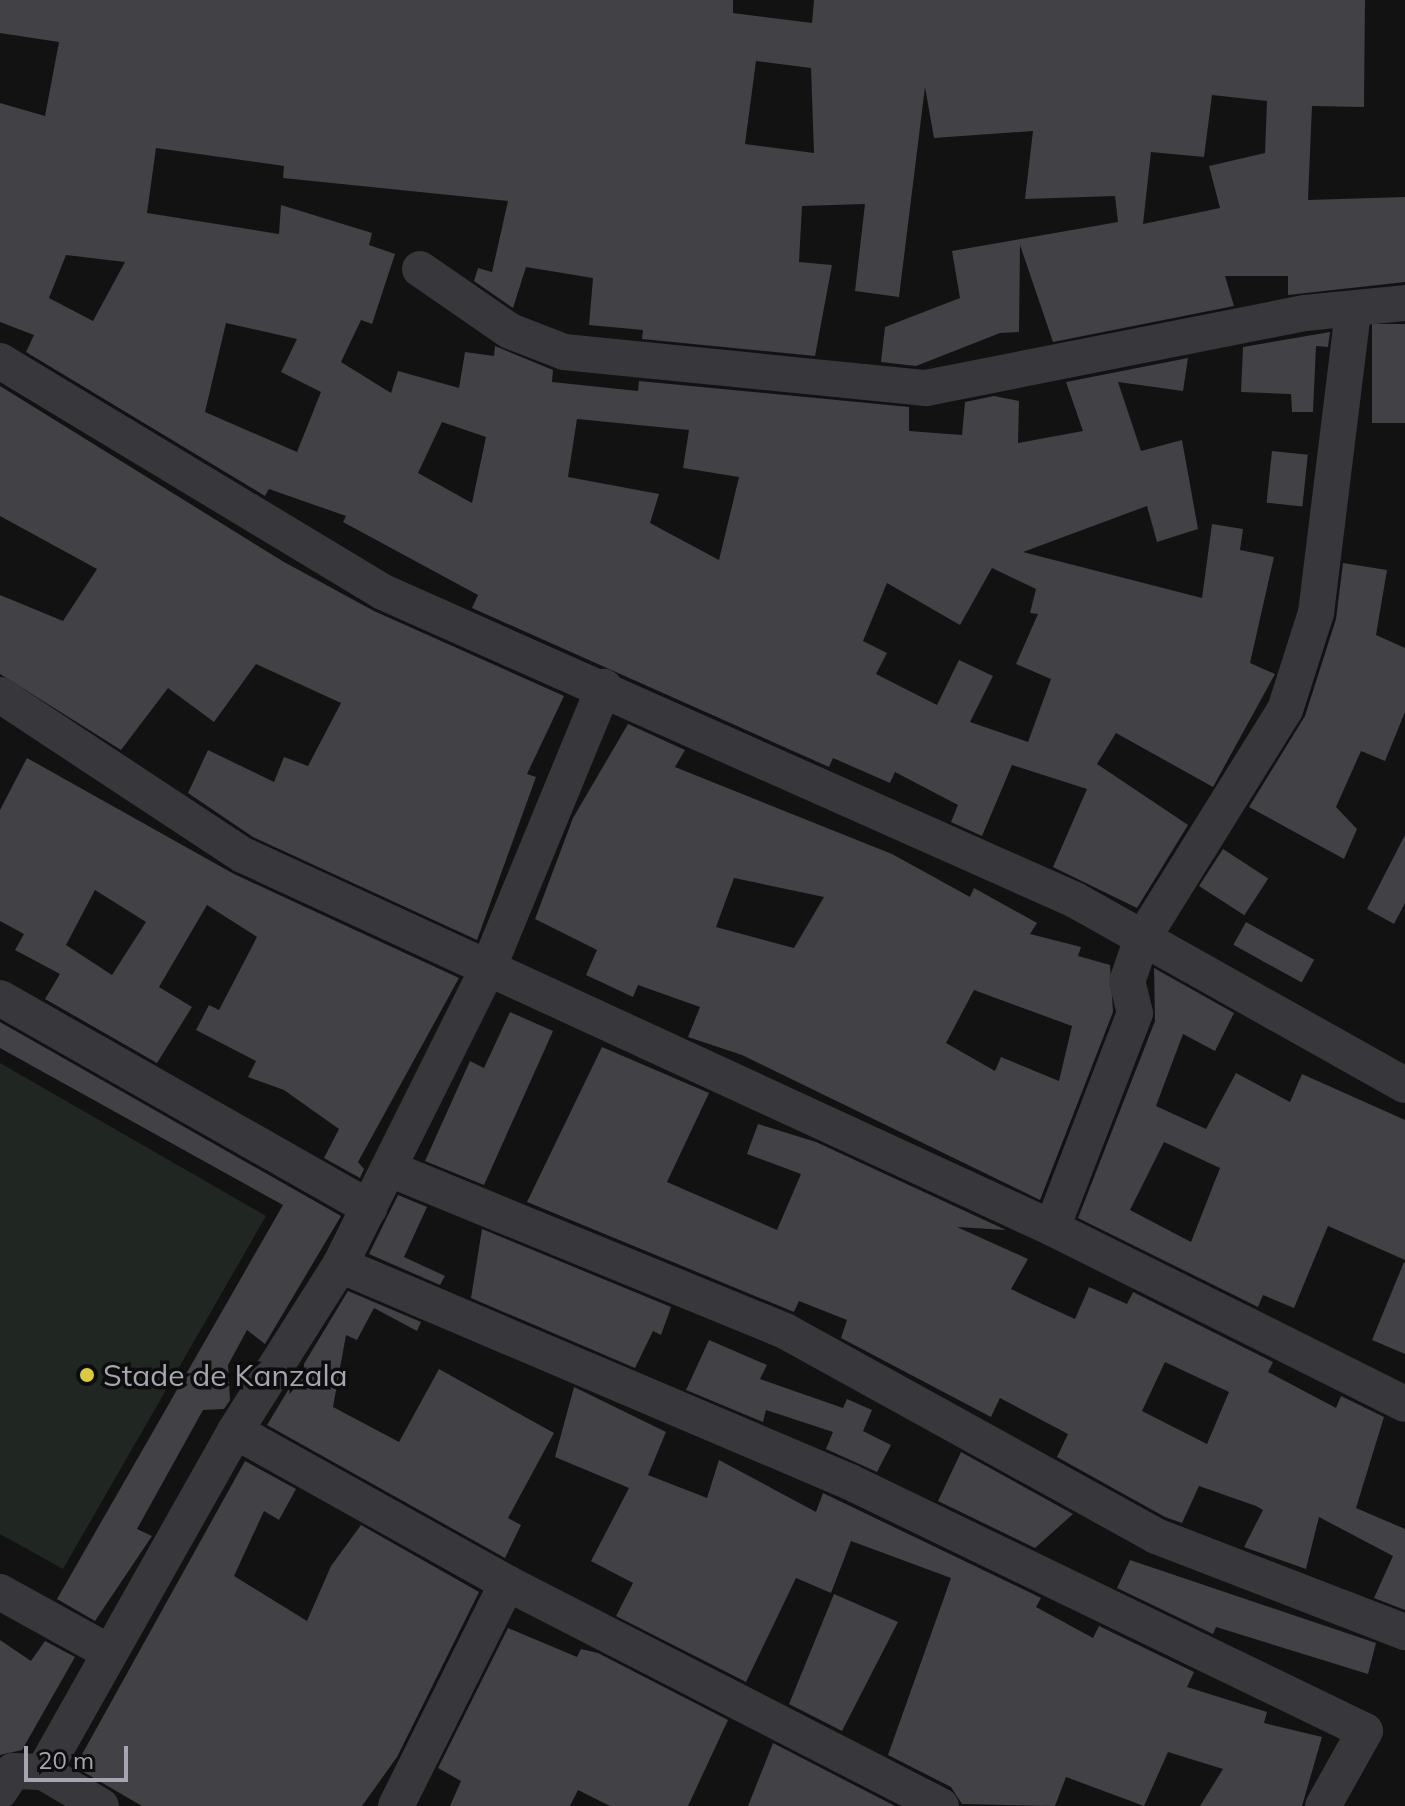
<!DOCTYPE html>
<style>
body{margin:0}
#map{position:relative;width:1405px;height:1806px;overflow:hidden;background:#121213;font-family:Mulish,sans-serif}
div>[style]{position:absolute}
.green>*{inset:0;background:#202723}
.building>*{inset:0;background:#414146;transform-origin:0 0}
.street>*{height:36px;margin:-18px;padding:0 18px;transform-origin:18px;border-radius:18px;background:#38383c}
.dots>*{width:22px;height:22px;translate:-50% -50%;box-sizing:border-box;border:4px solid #0d0d0e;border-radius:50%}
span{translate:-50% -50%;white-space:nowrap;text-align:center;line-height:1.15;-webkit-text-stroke:7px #0d0d0e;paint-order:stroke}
.poi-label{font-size:30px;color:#a5a6b2}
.left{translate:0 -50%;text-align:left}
.scale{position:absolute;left:24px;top:1746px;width:104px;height:36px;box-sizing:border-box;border:4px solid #a5a6b2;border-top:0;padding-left:10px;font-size:24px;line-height:28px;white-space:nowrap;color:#a5a6b2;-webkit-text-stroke:6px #0d0d0e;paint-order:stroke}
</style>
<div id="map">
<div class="green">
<div style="clip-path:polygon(0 1063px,266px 1216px,63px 1569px,0 1534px)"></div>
</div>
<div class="building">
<div style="clip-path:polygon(evenodd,0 0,733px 0,733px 13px,812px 23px,814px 0,1365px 0,1364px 107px,1312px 106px,1308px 200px,1405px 197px,1405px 282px,1288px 295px,1288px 276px,1225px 276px,1234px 306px,1053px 342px,1020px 245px,1019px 332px,1000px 333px,916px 366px,881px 362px,885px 327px,960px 298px,952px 251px,1118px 222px,1115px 196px,1025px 199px,1033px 131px,934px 138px,925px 87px,899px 297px,855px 291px,865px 204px,802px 206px,799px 262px,832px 265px,815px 356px,642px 339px,643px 330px,589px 325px,593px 278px,526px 267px,513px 308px,474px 281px,478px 268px,492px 272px,508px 201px,283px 178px,284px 166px,156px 148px,147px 213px,279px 234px,281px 205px,372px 233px,369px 245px,395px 254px,372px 324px,361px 320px,341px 362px,391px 393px,398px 371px,459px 388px,465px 352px,494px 356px,495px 346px,553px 370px,552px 382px,638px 391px,639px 381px,909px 407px,909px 431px,962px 435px,965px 402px,994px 396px,1019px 401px,1018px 443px,1083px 431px,1066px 382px,1188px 358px,1183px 391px,1118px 382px,1141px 451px,1182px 440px,1198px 529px,1157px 542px,1147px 506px,1023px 552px,1202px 598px,1212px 524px,1243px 529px,1240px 550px,1274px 557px,1250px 663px,1275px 674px,1213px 787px,1116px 733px,1097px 764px,1188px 825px,1137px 908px,1053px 867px,1087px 789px,1012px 765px,982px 836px,951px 822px,958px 805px,895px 772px,890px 783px,833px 758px,829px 767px,472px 608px,478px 595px,343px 522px,346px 516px,269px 489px,265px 496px,26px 352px,34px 335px,0 322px,0 103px,45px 116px,59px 42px,0 33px,0 0,756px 61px,811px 68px,814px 153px,745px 144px,756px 61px,0 0,1212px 95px,1267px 101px,1265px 153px,1209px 166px,1220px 208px,1143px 224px,1151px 152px,1204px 157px,1212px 95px,0 0,66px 255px,125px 262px,93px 321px,49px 298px,66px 255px,0 0,226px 323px,297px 339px,281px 372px,321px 392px,297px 452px,205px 412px,226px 323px,0 0,577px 419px,689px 430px,683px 468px,739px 477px,719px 560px,650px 523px,659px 494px,568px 477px,577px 419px,0 0,442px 422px,486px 437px,472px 503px,418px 473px,442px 422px,0 0,992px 568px,1036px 589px,1030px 613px,1038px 614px,1016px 664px,1051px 679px,1028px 742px,970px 722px,993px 676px,959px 660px,937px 705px,876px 674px,887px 653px,863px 641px,887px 583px,960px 625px,992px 568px)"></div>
<div style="left:1405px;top:324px;width:99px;height:33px;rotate:90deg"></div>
<div style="clip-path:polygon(1330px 332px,1328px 347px,1316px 346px,1313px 412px,1292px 412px,1291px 394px,1241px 392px,1243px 347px)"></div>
<div style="clip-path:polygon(0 386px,284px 562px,374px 611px,564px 696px,527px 774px,536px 777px,477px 940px,253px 837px,188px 793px,208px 750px,274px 782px,284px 757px,308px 766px,341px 703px,256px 664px,214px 722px,168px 688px,121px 750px,0 674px,0 595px,63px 621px,97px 569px,0 516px)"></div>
<div style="left:1272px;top:451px;width:36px;height:52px;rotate:6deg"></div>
<div style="clip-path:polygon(1343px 563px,1387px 570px,1376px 635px,1405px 648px,1405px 712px,1385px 761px,1361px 751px,1336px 807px,1357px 829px,1344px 859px,1249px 807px,1305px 716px,1336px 619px)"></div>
<div style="clip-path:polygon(evenodd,628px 724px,685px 750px,675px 767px,892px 854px,970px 897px,974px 888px,1037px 923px,1030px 934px,1081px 947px,1078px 956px,1110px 965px,1113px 1012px,1040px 1200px,742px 1055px,688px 1037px,700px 1007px,638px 985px,633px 997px,586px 975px,597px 950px,535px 919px,573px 818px,628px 724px,734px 878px,824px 897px,794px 948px,716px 927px,734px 878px,628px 724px,974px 990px,1072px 1026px,1059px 1081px,1001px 1057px,995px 1071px,946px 1043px,974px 990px)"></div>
<div style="clip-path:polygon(evenodd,27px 758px,234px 874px,459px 978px,358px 1162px,364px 1169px,360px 1178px,324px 1158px,339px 1129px,284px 1090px,248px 1077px,256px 1061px,196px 1030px,209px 1005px,219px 1010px,257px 937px,207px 905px,159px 987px,192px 1007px,157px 1063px,45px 999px,60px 974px,15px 950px,24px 934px,0 921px,0 810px,27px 758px,95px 890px,146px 922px,112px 975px,66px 945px,95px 890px)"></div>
<div style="clip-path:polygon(1405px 835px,1405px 903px,1394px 924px,1367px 909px)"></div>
<div style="left:1223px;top:849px;width:54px;height:44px;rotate:33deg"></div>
<div style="left:1246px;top:922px;width:78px;height:26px;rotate:29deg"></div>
<div style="clip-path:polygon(evenodd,1154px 968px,1234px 1013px,1215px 1051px,1183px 1034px,1156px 1106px,1206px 1129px,1236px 1073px,1290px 1102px,1302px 1074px,1405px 1120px,1405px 1260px,1328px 1226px,1294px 1308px,1263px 1295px,1258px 1307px,1078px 1218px,1155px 1021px,1154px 968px,1164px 1142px,1220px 1168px,1191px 1242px,1130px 1210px,1164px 1142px)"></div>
<div style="clip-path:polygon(510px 1012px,553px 1031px,484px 1185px,425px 1161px,470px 1061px,484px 1068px)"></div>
<div style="clip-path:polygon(0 1022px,341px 1216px,265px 1344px,247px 1330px,228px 1365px,230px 1400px,224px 1409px,203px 1410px,137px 1529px,152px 1536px,95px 1621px,57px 1599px,283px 1205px,0 1048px)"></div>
<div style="clip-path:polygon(evenodd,602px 1047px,709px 1093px,667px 1182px,777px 1230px,801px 1174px,747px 1154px,758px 1124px,816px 1142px,1006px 1230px,957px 1227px,1028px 1259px,1011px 1289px,1038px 1302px,1075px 1319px,1089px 1287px,1127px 1304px,1133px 1292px,1273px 1362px,1268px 1372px,1336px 1408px,1341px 1396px,1384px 1417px,1356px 1508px,1405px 1529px,1405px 1610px,1374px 1598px,1393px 1556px,1319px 1517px,1306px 1569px,1244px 1547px,1263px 1510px,1256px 1506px,1199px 1486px,1182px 1523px,1165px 1517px,1057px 1457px,1068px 1434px,1000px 1398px,991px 1417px,841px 1338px,847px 1320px,799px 1301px,794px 1312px,527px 1202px,602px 1047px,1165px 1362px,1229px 1392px,1207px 1444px,1142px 1411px,1165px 1362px)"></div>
<div style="clip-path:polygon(398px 1195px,427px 1207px,404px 1257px,445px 1276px,440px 1285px,369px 1254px)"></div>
<div style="clip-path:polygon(482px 1229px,671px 1307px,661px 1335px,653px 1331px,635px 1368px,471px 1298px)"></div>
<div style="clip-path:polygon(1404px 1262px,1405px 1263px,1405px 1354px,1372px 1340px)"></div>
<div style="clip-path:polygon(348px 1291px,421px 1322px,417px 1331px,374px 1308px,357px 1340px,346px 1335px,333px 1407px,399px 1442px,439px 1369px,554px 1433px,508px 1518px,521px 1525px,505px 1558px,267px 1425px)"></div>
<div style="clip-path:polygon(709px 1340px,767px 1365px,760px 1379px,843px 1408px,847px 1399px,872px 1410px,863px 1431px,891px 1445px,877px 1472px,826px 1449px,833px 1432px,766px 1410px,763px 1422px,686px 1390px)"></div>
<div style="clip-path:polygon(574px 1387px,666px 1432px,648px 1475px,707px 1498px,719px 1460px,816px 1512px,823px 1493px,1031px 1593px,1041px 1598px,1036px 1607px,1093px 1638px,1099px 1626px,1194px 1672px,1187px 1687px,1267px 1712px,1264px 1723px,1322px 1737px,1302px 1806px,1200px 1806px,1223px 1769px,1168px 1752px,1144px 1806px,1066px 1777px,1055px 1806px,962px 1804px,951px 1787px,888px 1755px,951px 1578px,851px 1541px,831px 1593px,796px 1578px,746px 1682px,616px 1616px,633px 1583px,591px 1561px,629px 1488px,555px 1457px)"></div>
<div style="clip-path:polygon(961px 1452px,1073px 1514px,1035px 1548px,938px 1501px)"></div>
<div style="clip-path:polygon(245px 1461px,296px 1489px,279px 1520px,264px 1511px,234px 1576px,307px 1621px,331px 1566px,361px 1525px,479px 1592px,397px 1757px,362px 1806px,142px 1806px,75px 1767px)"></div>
<div style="clip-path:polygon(1130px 1560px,1376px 1643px,1368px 1674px,1216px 1627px,1213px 1634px,1117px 1588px)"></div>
<div style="clip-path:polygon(834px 1594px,898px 1622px,842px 1731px,789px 1704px)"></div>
<div style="clip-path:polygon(508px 1628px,577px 1657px,581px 1649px,598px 1653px,728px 1720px,688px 1806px,610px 1806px,578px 1790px,570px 1806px,450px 1806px,461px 1781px,438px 1768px)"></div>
<div style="clip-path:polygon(0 1640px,31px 1661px,45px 1641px,75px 1657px,22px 1750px,0 1755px)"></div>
<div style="clip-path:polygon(773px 1743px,895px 1806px,748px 1806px)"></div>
</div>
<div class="street">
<div style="left:420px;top:269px;width:109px;rotate:34.6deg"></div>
<div style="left:510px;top:331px;width:58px;rotate:21.3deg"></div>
<div style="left:564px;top:352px;width:364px;rotate:5.7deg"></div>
<div style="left:926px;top:388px;width:386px;rotate:-11.2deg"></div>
<div style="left:1305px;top:313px;width:100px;rotate:-5.7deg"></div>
<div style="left:0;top:361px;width:447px;rotate:31.1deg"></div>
<div style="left:383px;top:592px;width:757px;rotate:23.99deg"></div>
<div style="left:1075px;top:900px;width:378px;rotate:29.3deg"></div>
<div style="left:0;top:695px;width:291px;rotate:33.4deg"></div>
<div style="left:243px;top:855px;width:891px;rotate:24.75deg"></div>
<div style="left:1052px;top:1228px;width:394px;rotate:26.5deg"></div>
<div style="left:0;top:998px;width:425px;rotate:29.6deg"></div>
<div style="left:390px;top:1169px;width:427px;rotate:22.3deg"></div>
<div style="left:785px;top:1331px;width:424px;rotate:28.9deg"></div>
<div style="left:1156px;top:1536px;width:267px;rotate:21.1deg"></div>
<div style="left:1052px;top:1228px;width:230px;rotate:-68.9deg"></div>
<div style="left:1135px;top:1013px;width:32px;rotate:-104deg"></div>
<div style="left:1127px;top:982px;width:43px;rotate:-71.1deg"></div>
<div style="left:1141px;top:941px;width:272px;rotate:-58.1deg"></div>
<div style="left:1285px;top:710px;width:102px;rotate:-72.3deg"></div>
<div style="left:1316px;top:613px;width:302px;rotate:-83deg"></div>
<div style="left:340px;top:1265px;width:554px;rotate:23.05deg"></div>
<div style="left:850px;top:1482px;width:572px;rotate:25.8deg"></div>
<div style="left:1365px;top:1731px;width:86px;rotate:119.2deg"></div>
<div style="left:235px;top:1431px;width:312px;rotate:29.2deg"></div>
<div style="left:507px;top:1583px;width:488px;rotate:27.2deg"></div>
<div style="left:0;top:1592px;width:122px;rotate:28.9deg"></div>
<div style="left:43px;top:1772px;width:67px;rotate:30.4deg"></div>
<div style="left:0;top:1791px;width:24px;rotate:-57deg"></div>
<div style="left:13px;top:1771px;width:30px;rotate:2deg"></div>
<div style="left:43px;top:1772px;width:391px;rotate:-60.6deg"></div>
<div style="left:235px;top:1431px;width:196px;rotate:-57.7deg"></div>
<div style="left:340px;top:1265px;width:334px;rotate:-63.5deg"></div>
<div style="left:489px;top:966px;width:302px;rotate:-67.6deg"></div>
<div style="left:396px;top:1806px;width:249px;rotate:-63.5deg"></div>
</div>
<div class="dots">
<div style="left:87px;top:1375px;background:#daca42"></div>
</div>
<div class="poi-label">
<span class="left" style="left:103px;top:1375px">Stade de Kanzala</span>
</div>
<div class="scale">20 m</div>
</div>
